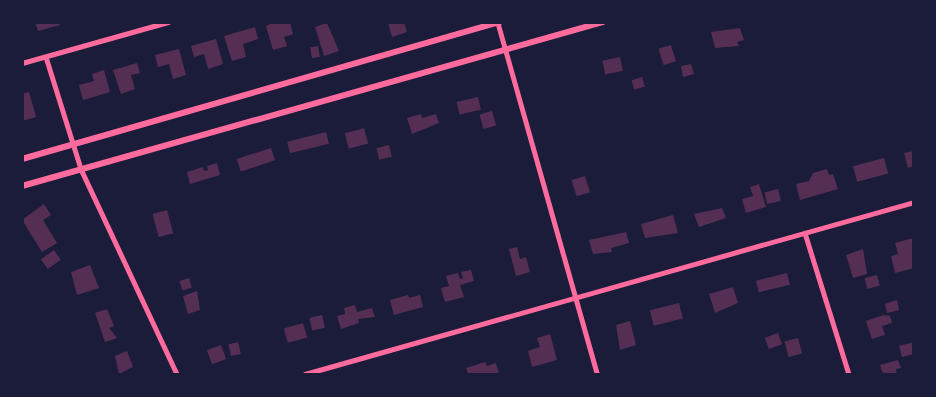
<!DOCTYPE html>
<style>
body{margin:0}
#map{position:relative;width:936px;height:397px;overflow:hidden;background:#1b1b3a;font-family:Mulish,sans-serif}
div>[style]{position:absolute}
.building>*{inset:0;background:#542f53;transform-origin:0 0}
.minor>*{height:4.5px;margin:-2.25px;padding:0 2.25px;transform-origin:2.25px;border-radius:2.25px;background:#ff6b9d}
.secondary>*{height:6px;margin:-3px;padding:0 3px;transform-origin:3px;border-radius:3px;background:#ff6b9d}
span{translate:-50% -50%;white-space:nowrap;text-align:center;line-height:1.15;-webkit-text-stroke:4.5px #1b1b3a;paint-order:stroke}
.frame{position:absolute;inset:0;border:24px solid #1b1b3a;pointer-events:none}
</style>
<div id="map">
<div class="building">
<div style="clip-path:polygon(35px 22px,59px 22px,60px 25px,38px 31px)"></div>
<div style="clip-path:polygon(274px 22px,290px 22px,293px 34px,284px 37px,287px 46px,273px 50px,266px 26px)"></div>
<div style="clip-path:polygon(391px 22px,404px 22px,407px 32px,392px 37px,388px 23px)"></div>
<div style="clip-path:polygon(327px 23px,339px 51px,324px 56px,315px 27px)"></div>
<div style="clip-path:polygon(255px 27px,258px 39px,243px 44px,246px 57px,232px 61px,224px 36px)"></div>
<div style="clip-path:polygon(740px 28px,744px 40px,737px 42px,739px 46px,715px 48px,711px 32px)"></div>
<div style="clip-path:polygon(216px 39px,223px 64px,208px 69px,204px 54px,194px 57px,191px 46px)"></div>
<div style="left:671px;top:45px;width:17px;height:13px;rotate:73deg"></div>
<div style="left:318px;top:46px;width:11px;height:8px;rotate:80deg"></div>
<div style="clip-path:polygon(179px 49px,186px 75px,173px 79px,169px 64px,158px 67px,155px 55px)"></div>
<div style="left:620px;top:57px;width:14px;height:18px;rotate:78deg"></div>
<div style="clip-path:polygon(137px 63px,140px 73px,131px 75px,135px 89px,121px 94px,113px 70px)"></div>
<div style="clip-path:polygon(691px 64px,694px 74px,683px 77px,681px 66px)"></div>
<div style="clip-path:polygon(104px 70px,110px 92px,83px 100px,79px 85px,94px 81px,92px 74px)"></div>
<div style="left:642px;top:77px;width:10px;height:11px;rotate:73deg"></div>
<div style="clip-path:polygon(29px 92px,36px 117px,22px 121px,22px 94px)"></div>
<div style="left:478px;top:97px;width:13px;height:22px;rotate:77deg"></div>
<div style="left:492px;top:111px;width:15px;height:13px;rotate:74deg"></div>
<div style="clip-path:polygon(421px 114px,422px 118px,436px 114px,439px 123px,412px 134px,407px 118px)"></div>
<div style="left:364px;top:128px;width:16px;height:20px;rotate:75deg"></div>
<div style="left:326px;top:132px;width:12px;height:40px;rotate:76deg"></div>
<div style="left:389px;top:145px;width:12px;height:13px;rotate:76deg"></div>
<div style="left:271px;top:148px;width:13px;height:36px;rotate:72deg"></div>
<div style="clip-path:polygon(914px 151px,914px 166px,908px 168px,904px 153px)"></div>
<div style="left:884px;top:158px;width:16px;height:32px;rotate:75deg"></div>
<div style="clip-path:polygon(217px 163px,220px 175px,190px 184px,187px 172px,203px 167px,204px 171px,208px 170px,207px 166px)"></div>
<div style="clip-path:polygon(827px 169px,829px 175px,833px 174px,838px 189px,800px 200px,796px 184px,809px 181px,813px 173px)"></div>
<div style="left:585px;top:176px;width:17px;height:14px;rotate:73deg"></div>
<div style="clip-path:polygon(759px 184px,766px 207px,746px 213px,742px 199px,753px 196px,750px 187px)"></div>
<div style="left:778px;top:189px;width:12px;height:14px;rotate:76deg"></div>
<div style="clip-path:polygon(44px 204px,51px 215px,43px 220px,57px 243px,42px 252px,22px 220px)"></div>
<div style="clip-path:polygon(722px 208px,726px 218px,699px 227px,694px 214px)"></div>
<div style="left:167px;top:210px;width:24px;height:15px;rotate:75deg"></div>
<div style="clip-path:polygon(673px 215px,678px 233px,645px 238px,641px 224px)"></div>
<div style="clip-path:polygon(626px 232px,629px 243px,611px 248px,612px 252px,593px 254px,589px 240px)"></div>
<div style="clip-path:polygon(913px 238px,914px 268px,895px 273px,891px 256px,898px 254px,895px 243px)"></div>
<div style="clip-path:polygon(517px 247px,520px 259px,526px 257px,530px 272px,516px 276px,509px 249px)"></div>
<div style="clip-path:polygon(863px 249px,867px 274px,853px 278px,846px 255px)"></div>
<div style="left:54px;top:250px;width:12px;height:16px;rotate:55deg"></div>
<div style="clip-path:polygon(90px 265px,99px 288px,77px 295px,71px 272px)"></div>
<div style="clip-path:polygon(471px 270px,474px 281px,460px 285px,464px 297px,445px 302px,441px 288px,449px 286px,446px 276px,458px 273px,460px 279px,463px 278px,461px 272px)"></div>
<div style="left:787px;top:273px;width:12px;height:32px;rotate:76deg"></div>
<div style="left:877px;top:275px;width:11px;height:13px;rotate:75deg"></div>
<div style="left:189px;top:278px;width:10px;height:10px;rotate:73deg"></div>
<div style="clip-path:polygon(733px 287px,738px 303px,715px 313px,709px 294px)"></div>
<div style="clip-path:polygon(197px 291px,200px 310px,188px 314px,183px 296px)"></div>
<div style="clip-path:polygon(408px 295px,409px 298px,420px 295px,423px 307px,394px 315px,390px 300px)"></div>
<div style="clip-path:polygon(897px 300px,899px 310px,887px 313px,885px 304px)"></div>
<div style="left:679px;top:303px;width:16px;height:30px;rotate:76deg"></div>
<div style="clip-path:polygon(355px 305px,357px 312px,372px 308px,375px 317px,358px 319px,359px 323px,341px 329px,337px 316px,345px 314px,344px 308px)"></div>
<div style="clip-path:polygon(107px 309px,114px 326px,109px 328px,117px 338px,105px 342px,95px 313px)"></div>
<div style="left:322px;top:315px;width:13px;height:13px;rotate:77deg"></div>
<div style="clip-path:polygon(884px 315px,890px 316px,892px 323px,882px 326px,885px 335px,872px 339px,866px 321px)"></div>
<div style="clip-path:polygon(630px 321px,636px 345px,620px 350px,616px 325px)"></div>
<div style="left:303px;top:323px;width:15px;height:20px;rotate:74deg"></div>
<div style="left:778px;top:333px;width:12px;height:14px;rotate:70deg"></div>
<div style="clip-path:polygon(550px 334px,557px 360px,532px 367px,528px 351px,540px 347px,537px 338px)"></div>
<div style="left:798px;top:338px;width:16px;height:14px;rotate:75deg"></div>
<div style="left:238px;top:342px;width:12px;height:10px;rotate:76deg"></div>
<div style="clip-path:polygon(914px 342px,914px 354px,902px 357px,899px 346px)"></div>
<div style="left:221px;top:345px;width:15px;height:15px;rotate:70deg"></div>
<div style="clip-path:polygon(127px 351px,133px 367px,119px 374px,115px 356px)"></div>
<div style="clip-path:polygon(898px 360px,901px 368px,896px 369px,897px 374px,883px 374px,880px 365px)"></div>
<div style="clip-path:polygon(485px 362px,487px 366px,496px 363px,499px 374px,468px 374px,466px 368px)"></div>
</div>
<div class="minor">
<div style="left:498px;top:23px;width:365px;rotate:74.2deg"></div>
<div style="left:46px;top:57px;width:117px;rotate:72.6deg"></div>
<div style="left:81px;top:169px;width:226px;rotate:64.9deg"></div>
<div style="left:22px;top:63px;width:152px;rotate:-15.7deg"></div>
<div style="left:805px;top:233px;width:148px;rotate:72.7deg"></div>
<div style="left:305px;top:374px;width:633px;rotate:-15.77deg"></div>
</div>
<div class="secondary">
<div style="left:22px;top:159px;width:498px;rotate:-16deg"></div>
<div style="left:22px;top:186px;width:604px;rotate:-15.76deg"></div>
</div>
<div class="frame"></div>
</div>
